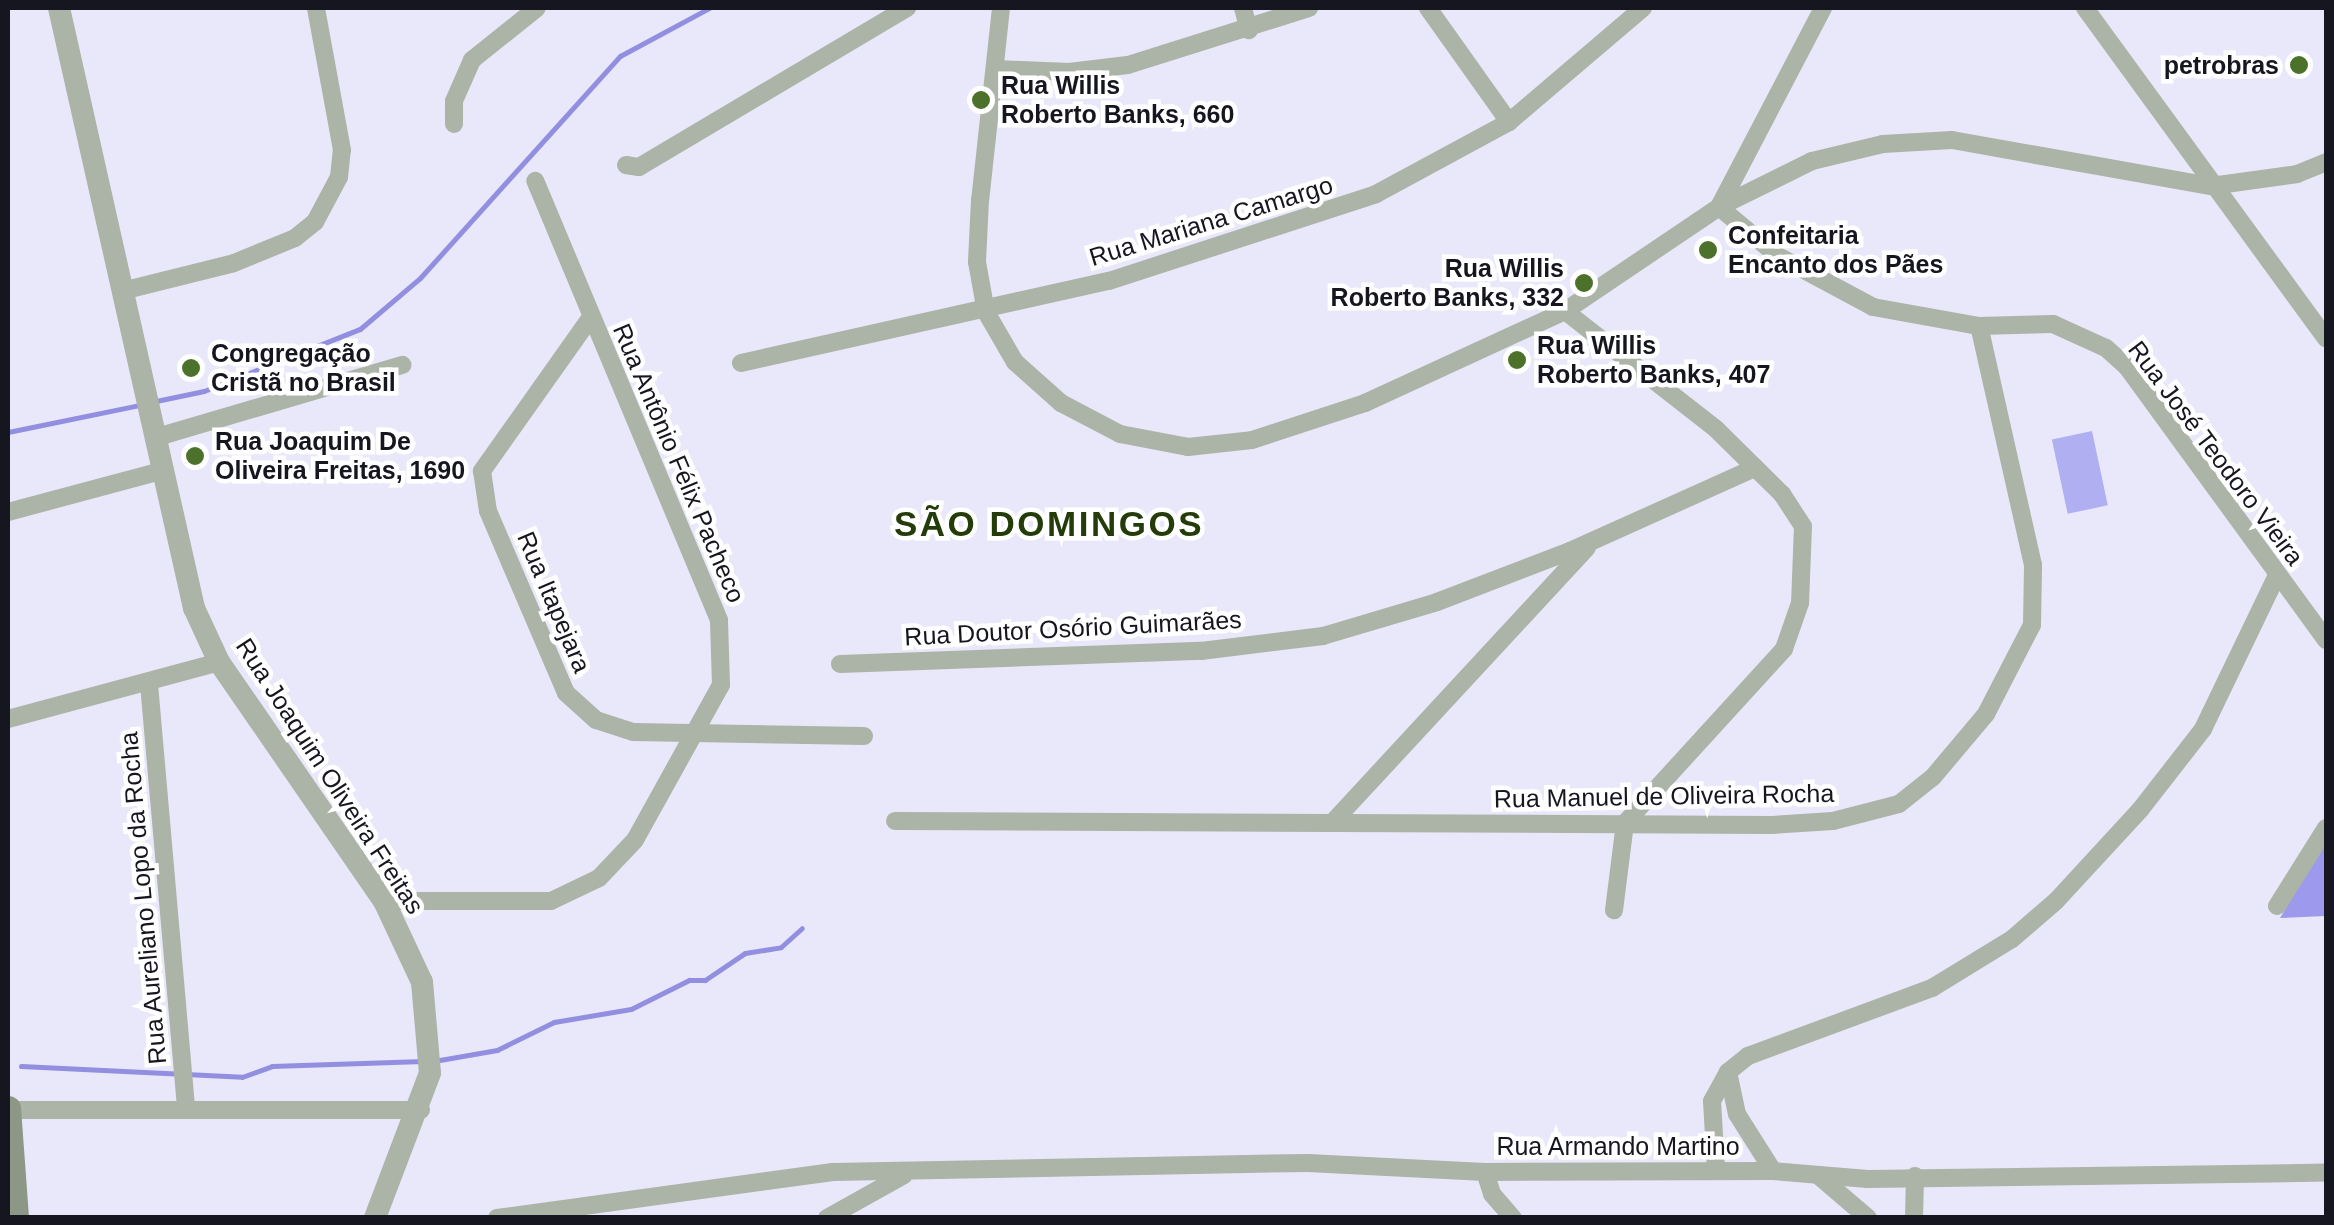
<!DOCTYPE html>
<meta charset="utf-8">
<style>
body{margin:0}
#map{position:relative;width:2334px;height:1225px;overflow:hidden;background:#e8e8fa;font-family:Arial,sans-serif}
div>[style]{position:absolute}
.green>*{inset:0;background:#b0aff2;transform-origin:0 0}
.forest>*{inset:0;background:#9d9aed}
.stream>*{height:5px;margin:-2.5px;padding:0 2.5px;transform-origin:2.5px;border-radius:2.5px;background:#928fe0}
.minor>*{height:18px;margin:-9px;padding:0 9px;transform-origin:9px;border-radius:9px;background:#acb3a7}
.tertiary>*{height:22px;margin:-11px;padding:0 11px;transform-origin:11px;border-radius:11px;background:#acb3a7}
.secondary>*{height:25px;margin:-12.5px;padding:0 12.5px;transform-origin:12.5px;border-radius:12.5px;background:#8d9786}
.dots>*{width:28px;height:28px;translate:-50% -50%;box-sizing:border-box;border:5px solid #fff;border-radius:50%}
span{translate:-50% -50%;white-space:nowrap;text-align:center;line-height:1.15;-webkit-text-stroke:9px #fff;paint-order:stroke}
.poi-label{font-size:25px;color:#161621;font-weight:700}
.right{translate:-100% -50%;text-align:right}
.left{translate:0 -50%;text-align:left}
.street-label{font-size:25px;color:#161621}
.district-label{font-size:35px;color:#233c0a;font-weight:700;letter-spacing:2.5px}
.frame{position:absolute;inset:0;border:10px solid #161621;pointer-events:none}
</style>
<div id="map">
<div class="green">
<div style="left:2092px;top:431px;width:76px;height:41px;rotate:78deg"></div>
</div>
<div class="forest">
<div style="clip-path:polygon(2326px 840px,2326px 916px,2280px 918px,2289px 903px)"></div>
</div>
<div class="stream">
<div style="left:156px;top:401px;width:49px;rotate:-11.8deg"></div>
<div style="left:204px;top:391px;width:168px;rotate:-21.7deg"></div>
<div style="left:360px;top:329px;width:79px;rotate:-40.4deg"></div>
<div style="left:420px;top:278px;width:299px;rotate:-48deg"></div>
<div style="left:620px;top:56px;width:101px;rotate:-28.3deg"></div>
<div style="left:8px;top:432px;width:135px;rotate:-11.6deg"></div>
<div style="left:434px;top:1061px;width:64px;rotate:-9.9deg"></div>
<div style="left:497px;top:1050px;width:64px;rotate:-26.2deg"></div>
<div style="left:554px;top:1022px;width:78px;rotate:-9.6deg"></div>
<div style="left:631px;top:1009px;width:65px;rotate:-26.6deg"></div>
<div style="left:689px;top:980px;width:16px"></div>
<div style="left:705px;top:980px;width:48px;rotate:-34deg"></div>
<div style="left:745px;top:953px;width:36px;rotate:-9deg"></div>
<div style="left:781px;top:947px;width:28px;rotate:-42deg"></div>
<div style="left:21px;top:1066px;width:221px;rotate:2.8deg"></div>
<div style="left:242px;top:1077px;width:32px;rotate:-20deg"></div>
<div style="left:272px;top:1066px;width:151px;rotate:-1.9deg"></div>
</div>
<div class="minor">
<div style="left:1001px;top:8px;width:193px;rotate:96.2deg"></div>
<div style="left:980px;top:200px;width:62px;rotate:92.8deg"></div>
<div style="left:977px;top:262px;width:51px;rotate:79.8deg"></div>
<div style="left:986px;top:312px;width:58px;rotate:59.9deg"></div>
<div style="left:1015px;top:362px;width:62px;rotate:41.7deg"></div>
<div style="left:1061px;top:403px;width:67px;rotate:27.7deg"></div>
<div style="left:1120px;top:434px;width:69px;rotate:10.8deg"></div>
<div style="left:1188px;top:447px;width:64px;rotate:-6.2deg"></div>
<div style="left:1252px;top:440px;width:119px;rotate:-18.1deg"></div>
<div style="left:1365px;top:403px;width:220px;rotate:-24.7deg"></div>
<div style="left:1565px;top:311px;width:186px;rotate:-34deg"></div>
<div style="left:1719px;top:207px;width:104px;rotate:-26.3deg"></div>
<div style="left:1812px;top:161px;width:73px;rotate:-13.5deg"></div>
<div style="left:1883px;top:144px;width:69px;rotate:-3.3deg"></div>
<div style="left:1952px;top:140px;width:263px;rotate:10.1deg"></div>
<div style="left:2211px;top:186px;width:87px;rotate:-7.9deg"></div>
<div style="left:2297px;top:174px;width:31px;rotate:-22deg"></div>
<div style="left:1243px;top:8px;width:23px;rotate:75deg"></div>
<div style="left:1428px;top:8px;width:140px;rotate:54.6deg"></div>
<div style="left:2085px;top:8px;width:409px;rotate:53.9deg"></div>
<div style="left:996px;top:69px;width:73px;rotate:2.4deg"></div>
<div style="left:1069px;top:72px;width:59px;rotate:-6.8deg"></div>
<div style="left:1128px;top:65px;width:190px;rotate:-17.5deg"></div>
<div style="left:454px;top:124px;width:23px;rotate:-90deg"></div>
<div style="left:454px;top:101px;width:45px;rotate:-66.3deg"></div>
<div style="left:472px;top:60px;width:83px;rotate:-38.7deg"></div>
<div style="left:626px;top:165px;width:13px;rotate:9deg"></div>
<div style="left:639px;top:167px;width:312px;rotate:-30.7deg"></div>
<div style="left:1719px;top:207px;width:77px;rotate:39.7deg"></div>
<div style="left:1778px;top:256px;width:108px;rotate:28.2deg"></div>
<div style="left:1873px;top:307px;width:108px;rotate:10.2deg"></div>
<div style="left:1979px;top:326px;width:74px;rotate:-1.5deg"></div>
<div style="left:2053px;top:324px;width:58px;rotate:24.4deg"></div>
<div style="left:2106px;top:348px;width:28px;rotate:42deg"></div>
<div style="left:2127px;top:367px;width:338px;rotate:53.9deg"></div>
<div style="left:1719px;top:207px;width:225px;rotate:-62.4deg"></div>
<div style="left:122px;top:291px;width:115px;rotate:-14deg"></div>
<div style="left:234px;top:263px;width:66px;rotate:-22.3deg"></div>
<div style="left:295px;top:238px;width:26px;rotate:-39deg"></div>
<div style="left:315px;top:222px;width:51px;rotate:-61.9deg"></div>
<div style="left:339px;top:177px;width:27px;rotate:-84deg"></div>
<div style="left:342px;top:150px;width:144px;rotate:-100.4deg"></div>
<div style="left:1565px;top:311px;width:192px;rotate:38deg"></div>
<div style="left:1716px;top:429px;width:93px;rotate:44.6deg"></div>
<div style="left:1782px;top:494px;width:38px;rotate:57deg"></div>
<div style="left:1803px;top:526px;width:77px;rotate:92.2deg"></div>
<div style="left:1800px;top:603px;width:49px;rotate:109.2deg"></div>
<div style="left:1784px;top:649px;width:236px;rotate:132.4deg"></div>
<div style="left:1625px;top:823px;width:88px;rotate:97.2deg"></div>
<div style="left:591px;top:317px;width:189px;rotate:125.3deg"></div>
<div style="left:482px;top:471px;width:40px;rotate:81.5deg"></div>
<div style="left:488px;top:511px;width:198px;rotate:66.8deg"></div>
<div style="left:566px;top:693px;width:40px;rotate:42deg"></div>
<div style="left:596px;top:720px;width:39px;rotate:18deg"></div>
<div style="left:633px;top:732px;width:231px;rotate:1deg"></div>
<div style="left:741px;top:363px;width:377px;rotate:-12.6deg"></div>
<div style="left:1109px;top:281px;width:281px;rotate:-18deg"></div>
<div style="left:1376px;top:194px;width:151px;rotate:-28.4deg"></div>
<div style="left:1509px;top:122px;width:176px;rotate:-40.4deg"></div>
<div style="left:154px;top:438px;width:259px;rotate:-16.4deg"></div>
<div style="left:8px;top:512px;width:158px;rotate:-15deg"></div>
<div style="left:840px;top:664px;width:361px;rotate:-2.1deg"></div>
<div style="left:1201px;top:651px;width:123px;rotate:-7deg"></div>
<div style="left:1323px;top:636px;width:119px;rotate:-16.6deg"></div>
<div style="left:1437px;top:602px;width:142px;rotate:-21deg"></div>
<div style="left:1570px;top:551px;width:203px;rotate:-24.2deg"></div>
<div style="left:149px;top:684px;width:426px;rotate:85deg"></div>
<div style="left:8px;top:719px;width:219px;rotate:-15.1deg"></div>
<div style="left:895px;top:821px;width:877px;rotate:0.26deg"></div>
<div style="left:1772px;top:825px;width:61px;rotate:-3.8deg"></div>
<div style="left:1833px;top:821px;width:68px;rotate:-14.4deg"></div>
<div style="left:1899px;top:804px;width:43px;rotate:-38.5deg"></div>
<div style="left:1933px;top:777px;width:82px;rotate:-49.9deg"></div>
<div style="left:1986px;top:714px;width:100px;rotate:-62.7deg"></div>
<div style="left:2032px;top:625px;width:60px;rotate:-89deg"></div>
<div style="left:2033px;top:565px;width:245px;rotate:-102.7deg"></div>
<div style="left:1332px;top:823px;width:375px;rotate:-47.2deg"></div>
<div style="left:384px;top:901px;width:167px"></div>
<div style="left:551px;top:901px;width:53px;rotate:-25.6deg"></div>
<div style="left:599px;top:878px;width:52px;rotate:-46.5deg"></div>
<div style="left:635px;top:840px;width:177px;rotate:-61deg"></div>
<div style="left:721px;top:685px;width:65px;rotate:-91.8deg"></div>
<div style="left:719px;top:620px;width:476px;rotate:-112.7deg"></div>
<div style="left:2277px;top:906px;width:92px;rotate:-57.9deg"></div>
<div style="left:1728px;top:1072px;width:43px;rotate:77.9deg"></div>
<div style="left:1737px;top:1114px;width:67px;rotate:57.7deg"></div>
<div style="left:8px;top:1110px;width:413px"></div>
<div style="left:1716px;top:1170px;width:69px;rotate:-93.3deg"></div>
<div style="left:1712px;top:1101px;width:33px;rotate:-61deg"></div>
<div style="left:1728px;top:1072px;width:26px;rotate:-39deg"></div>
<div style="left:1748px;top:1056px;width:196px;rotate:-20.3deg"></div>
<div style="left:1932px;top:988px;width:94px;rotate:-31.5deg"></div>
<div style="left:2012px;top:939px;width:58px;rotate:-40.8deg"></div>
<div style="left:2056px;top:901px;width:124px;rotate:-47.3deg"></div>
<div style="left:2140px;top:810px;width:103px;rotate:-52.1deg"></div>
<div style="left:2203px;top:729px;width:169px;rotate:-64.3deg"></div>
<div style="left:1485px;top:1172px;width:23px;rotate:72deg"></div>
<div style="left:1492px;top:1194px;width:32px;rotate:49deg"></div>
<div style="left:1820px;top:1177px;width:63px;rotate:40.5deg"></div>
<div style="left:497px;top:1218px;width:339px;rotate:-7.8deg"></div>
<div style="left:833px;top:1172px;width:475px;rotate:-1.1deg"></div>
<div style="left:1308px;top:1163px;width:177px;rotate:2.9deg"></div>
<div style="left:1485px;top:1172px;width:288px;rotate:-0.2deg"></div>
<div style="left:1773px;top:1171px;width:95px;rotate:4.8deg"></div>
<div style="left:1868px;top:1179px;width:458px;rotate:-0.8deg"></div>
<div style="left:827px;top:1218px;width:88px;rotate:-29.2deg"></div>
<div style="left:1914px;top:1218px;width:42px;rotate:-88.6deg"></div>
</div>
<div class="tertiary">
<div style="left:59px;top:8px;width:615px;rotate:77.32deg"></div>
<div style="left:194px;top:608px;width:60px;rotate:65.2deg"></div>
<div style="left:219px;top:662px;width:290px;rotate:55.4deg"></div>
<div style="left:384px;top:901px;width:89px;rotate:64.9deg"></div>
<div style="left:422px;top:982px;width:91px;rotate:85deg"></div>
<div style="left:430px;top:1073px;width:155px;rotate:110.8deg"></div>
</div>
<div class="secondary">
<div style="left:8px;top:1108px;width:110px;rotate:85.8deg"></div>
</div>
<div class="dots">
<div style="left:2299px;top:65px;background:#4c712a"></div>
<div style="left:981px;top:100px;background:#4c712a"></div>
<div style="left:1708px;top:250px;background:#4c712a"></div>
<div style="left:1584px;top:283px;background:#4c712a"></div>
<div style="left:1517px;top:360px;background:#4c712a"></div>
<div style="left:191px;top:368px;background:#4c712a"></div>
<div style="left:195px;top:456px;background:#4c712a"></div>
</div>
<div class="poi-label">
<span class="right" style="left:2279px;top:65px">petrobras</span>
<span class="left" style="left:1001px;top:100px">Rua Willis<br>Roberto Banks, 660</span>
<span class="left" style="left:1728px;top:250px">Confeitaria<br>Encanto dos Pães</span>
<span class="right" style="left:1564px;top:283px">Rua Willis<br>Roberto Banks, 332</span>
<span class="left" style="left:1537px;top:360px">Rua Willis<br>Roberto Banks, 407</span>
<span class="left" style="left:211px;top:368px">Congregação<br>Cristã no Brasil</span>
<span class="left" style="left:215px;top:456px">Rua Joaquim De<br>Oliveira Freitas, 1690</span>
</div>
<div class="street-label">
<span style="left:1211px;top:221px;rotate:-17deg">Rua Mariana Camargo</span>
<span style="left:2216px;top:453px;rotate:53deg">Rua José Teodoro Vieira</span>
<span style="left:679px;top:463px;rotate:67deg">Rua Antônio Félix Pacheco</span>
<span style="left:554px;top:602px;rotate:67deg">Rua Itapejara</span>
<span style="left:1073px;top:628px;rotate:-3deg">Rua Doutor Osório Guimarães</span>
<span style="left:330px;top:776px;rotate:57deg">Rua Joaquim Oliveira Freitas</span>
<span style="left:1664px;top:796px;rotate:-1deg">Rua Manuel de Oliveira Rocha</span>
<span style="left:143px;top:898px;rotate:-95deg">Rua Aureliano Lopo da Rocha</span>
<span style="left:1618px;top:1146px">Rua Armando Martino</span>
</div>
<div class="district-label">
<span style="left:1049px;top:524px">SÃO DOMINGOS</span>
</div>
<div class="frame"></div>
</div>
